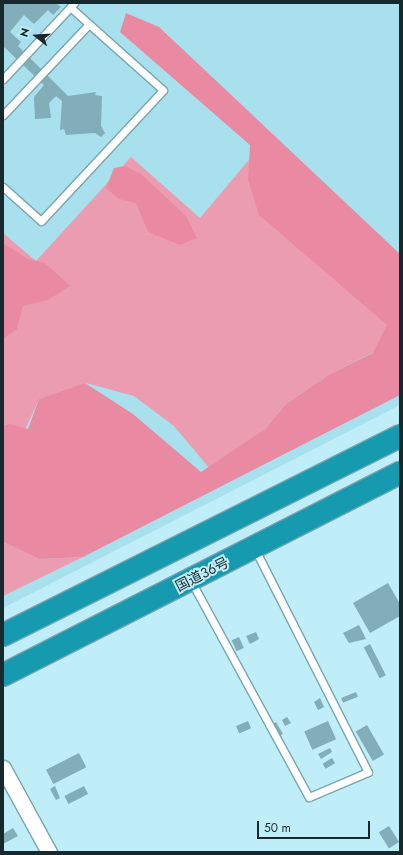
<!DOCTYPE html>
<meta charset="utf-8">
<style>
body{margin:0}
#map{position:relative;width:403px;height:855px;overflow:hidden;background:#bfeef8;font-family:Jost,"Noto Sans JP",sans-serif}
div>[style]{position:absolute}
.built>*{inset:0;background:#a9e0ed}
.green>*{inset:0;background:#ec9cb0}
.forest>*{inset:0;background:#e989a2}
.building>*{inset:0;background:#81aeb8;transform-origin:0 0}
.roads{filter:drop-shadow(1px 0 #79a5af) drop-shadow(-1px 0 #79a5af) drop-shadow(0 1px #79a5af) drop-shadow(0 -1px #79a5af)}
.lane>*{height:7px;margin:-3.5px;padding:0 3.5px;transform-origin:3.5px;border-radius:3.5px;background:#fff}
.street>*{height:15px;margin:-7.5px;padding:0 7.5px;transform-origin:7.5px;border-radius:7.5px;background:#fff}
.highway>*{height:22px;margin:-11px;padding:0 11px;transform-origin:11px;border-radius:11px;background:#159ab0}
span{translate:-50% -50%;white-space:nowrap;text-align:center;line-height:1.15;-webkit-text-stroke:4px #bfeef8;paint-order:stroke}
.street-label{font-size:14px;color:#17292d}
.frame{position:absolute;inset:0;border:4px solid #17292d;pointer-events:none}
.north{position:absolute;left:16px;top:16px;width:40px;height:40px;-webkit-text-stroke:3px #bfeef8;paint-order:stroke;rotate:287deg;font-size:11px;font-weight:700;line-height:16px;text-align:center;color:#17292d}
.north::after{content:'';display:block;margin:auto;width:14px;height:18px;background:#17292d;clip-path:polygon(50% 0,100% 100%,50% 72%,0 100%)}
.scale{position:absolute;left:257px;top:821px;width:113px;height:18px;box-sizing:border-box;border:2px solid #17292d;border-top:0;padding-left:5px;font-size:12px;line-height:14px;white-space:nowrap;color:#17292d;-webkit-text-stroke:3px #bfeef8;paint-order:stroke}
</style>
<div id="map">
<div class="built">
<div style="clip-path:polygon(3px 3px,400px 3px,400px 405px,3px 608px)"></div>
</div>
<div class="green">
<div style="clip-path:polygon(258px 149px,393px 329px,382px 348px,330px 374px,286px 404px,265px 429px,210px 469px,174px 426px,134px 396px,86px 383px,39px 399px,3px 479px,3px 233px,36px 261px,131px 157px,200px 218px)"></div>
<div style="clip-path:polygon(3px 542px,39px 559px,83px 557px,3px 596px)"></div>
</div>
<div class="forest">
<div style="clip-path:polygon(126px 13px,159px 27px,400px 254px,400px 395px,83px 557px,39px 559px,3px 542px,3px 426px,10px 424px,28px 429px,39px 399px,85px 383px,133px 414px,201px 472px,265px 429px,286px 404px,330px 374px,373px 353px,387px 325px,259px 215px,248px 180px,250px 145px,120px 32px)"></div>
<div style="clip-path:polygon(125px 166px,141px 174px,186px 216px,197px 238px,180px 245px,148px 232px,136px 203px,119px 199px,106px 188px,114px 168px)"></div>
<div style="clip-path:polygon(3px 243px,28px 259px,45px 263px,70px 286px,48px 300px,23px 306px,17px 329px,3px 339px)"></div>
</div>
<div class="building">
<div style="clip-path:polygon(3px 3px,56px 3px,61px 7px,53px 15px,48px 10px,34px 24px,24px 15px,10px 32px,21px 42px,18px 46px,68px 96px,96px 92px,95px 95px,102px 96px,101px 126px,105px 133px,101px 137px,95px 133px,66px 135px,64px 129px,60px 130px,62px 101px,56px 96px,49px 103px,51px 118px,35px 119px,34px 97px,44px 85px,3px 46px)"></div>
<div style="clip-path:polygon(388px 583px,400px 604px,400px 616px,370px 633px,353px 603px)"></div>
<div style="clip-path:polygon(359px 625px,366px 639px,349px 643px,343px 633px)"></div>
<div style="clip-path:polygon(256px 632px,259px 639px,250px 644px,246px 636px)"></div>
<div style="left:239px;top:637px;width:12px;height:8px;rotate:66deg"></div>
<div style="left:370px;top:644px;width:35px;height:7px;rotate:63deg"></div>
<div style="left:356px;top:692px;width:5px;height:16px;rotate:68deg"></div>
<div style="clip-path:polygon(320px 698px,324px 707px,318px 710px,314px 702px)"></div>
<div style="clip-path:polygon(287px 717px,291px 723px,285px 726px,282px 720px)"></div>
<div style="left:248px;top:721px;width:8px;height:13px;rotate:67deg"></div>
<div style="left:328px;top:721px;width:20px;height:26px;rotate:66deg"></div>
<div style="left:276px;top:722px;width:14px;height:6px;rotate:60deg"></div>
<div style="left:367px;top:725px;width:34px;height:13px;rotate:60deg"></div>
<div style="clip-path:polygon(330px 748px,332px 752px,321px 759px,318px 754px)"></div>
<div style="left:79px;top:753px;width:16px;height:37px;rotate:63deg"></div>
<div style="left:332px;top:758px;width:6px;height:11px;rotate:59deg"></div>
<div style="clip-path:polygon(55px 786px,60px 798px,56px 800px,50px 789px)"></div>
<div style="left:84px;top:786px;width:9px;height:22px;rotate:63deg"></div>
<div style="left:389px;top:826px;width:19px;height:12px;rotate:58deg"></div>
<div style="clip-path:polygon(13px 828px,18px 836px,3px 844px,3px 834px)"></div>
</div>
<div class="roads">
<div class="lane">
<div style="left:3px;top:79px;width:104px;rotate:-46.9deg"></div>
<div style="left:3px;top:115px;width:125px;rotate:-46.6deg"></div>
<div style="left:89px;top:24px;width:25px;rotate:-138deg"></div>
<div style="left:3px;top:187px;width:51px;rotate:41.8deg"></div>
<div style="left:41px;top:221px;width:179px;rotate:-47deg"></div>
<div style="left:163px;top:90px;width:99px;rotate:-138.3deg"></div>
<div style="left:191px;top:581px;width:246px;rotate:61.4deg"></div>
<div style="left:309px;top:797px;width:64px;rotate:-23deg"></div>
<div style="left:368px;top:772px;width:250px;rotate:-116.9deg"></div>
</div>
<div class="street">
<div style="left:3px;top:768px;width:96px;rotate:61.3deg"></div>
</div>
<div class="highway">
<div style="left:3px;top:635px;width:444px;rotate:-26.6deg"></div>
<div style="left:3px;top:675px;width:445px;rotate:-27deg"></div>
</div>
</div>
<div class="street-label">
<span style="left:202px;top:574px;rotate:-27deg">国道36号</span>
</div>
<div class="frame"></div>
<div class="north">N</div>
<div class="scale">50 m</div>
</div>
